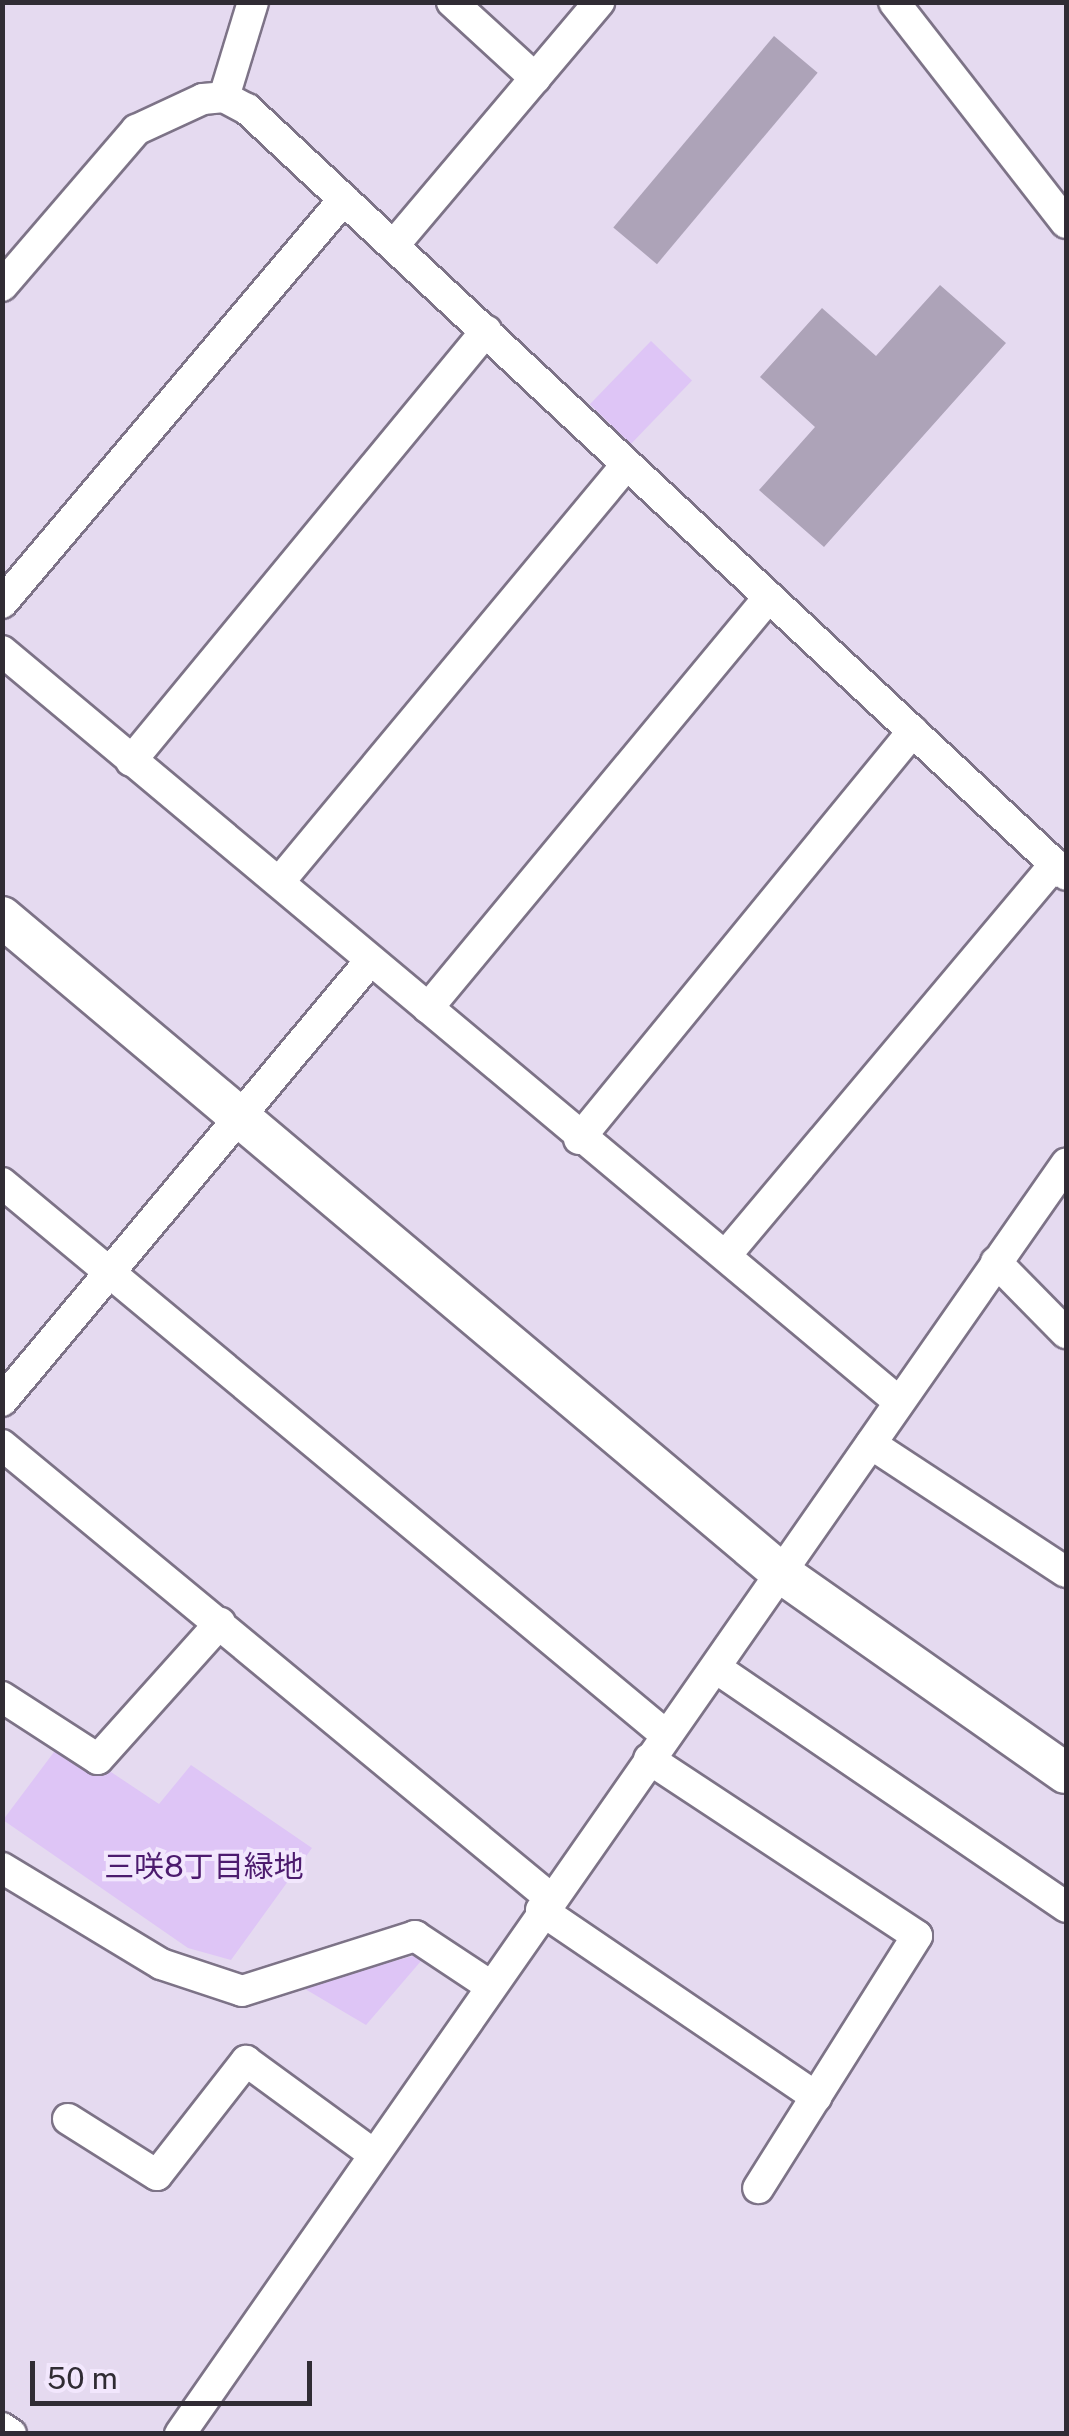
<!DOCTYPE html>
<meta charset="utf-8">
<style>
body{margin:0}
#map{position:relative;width:1069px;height:2436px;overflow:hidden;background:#e5daf0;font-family:"Public Sans","Noto Sans JP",sans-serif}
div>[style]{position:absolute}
.green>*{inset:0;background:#dec5f6;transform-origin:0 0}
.building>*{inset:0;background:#ada3b8;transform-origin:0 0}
.roads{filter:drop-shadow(2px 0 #7d7387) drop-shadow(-2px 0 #7d7387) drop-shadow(0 2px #7d7387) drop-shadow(0 -2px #7d7387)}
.minor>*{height:30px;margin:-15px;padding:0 15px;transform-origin:15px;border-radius:15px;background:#fff}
.tertiary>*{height:40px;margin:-20px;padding:0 20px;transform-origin:20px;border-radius:20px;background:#fff}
span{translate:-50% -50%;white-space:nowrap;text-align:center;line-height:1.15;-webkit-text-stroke:8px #f2e7fd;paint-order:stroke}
.park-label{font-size:30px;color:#4c1b6e}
.frame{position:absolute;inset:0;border:5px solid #302c34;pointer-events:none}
.scale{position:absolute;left:30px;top:2361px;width:282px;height:45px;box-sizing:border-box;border:5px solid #302c34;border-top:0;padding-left:12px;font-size:30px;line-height:35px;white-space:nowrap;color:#302c34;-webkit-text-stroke:8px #f2e7fd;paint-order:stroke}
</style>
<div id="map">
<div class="green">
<div style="left:651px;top:341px;width:57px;height:88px;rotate:44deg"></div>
<div style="clip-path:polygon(63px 1740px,159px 1804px,191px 1765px,312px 1848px,231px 1960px,188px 1948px,3px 1820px)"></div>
<div style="clip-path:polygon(417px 1955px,421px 1961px,366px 2025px,300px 1986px)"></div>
</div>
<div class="building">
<div style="left:774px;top:36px;width:57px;height:250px;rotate:40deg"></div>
<div style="clip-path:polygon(940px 285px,1006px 343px,824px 547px,759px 490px,815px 427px,760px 377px,822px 308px,876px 356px)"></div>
</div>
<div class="roads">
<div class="minor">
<div style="left:452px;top:2px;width:113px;rotate:42.5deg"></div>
<div style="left:894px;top:2px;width:280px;rotate:52.1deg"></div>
<div style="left:224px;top:97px;width:99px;rotate:-73deg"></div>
<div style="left:394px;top:245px;width:318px;rotate:-49.8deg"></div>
<div style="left:2px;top:286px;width:206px;rotate:-49.3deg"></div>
<div style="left:136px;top:130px;width:74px;rotate:-24.8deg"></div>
<div style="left:203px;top:99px;width:21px;rotate:-5deg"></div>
<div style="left:224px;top:97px;width:26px;rotate:28deg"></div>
<div style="left:247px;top:109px;width:1121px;rotate:43.08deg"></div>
<div style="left:2px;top:603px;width:529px;rotate:-49.75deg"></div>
<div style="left:2px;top:651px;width:1168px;rotate:39.93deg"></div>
<div style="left:131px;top:761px;width:558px;rotate:-50.46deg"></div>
<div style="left:280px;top:881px;width:542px;rotate:-50.23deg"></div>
<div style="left:428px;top:1008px;width:534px;rotate:-50.32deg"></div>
<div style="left:579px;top:1139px;width:527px;rotate:-50.7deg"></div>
<div style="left:2px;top:1183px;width:863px;rotate:39.74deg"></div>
<div style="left:726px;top:1255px;width:511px;rotate:-49.92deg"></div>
<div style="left:996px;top:1262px;width:100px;rotate:45.4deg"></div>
<div style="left:2px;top:1401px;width:574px;rotate:-50.09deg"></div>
<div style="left:871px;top:1444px;width:233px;rotate:33.3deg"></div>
<div style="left:2px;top:1445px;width:710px;rotate:39.57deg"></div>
<div style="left:716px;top:1668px;width:424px;rotate:34.3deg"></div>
<div style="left:2px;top:1697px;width:114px;rotate:32.9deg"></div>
<div style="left:98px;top:1759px;width:183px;rotate:-48.1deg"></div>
<div style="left:649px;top:1759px;width:321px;rotate:33.4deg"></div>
<div style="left:917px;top:1936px;width:298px;rotate:122.2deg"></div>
<div style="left:2px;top:1868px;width:186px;rotate:31.1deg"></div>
<div style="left:161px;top:1964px;width:85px;rotate:18.4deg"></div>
<div style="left:242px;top:1991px;width:182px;rotate:-17.6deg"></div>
<div style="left:415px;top:1936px;width:89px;rotate:33.5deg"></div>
<div style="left:541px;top:1910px;width:333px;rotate:34.2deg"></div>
<div style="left:68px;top:2119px;width:105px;rotate:32.2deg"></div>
<div style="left:157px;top:2175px;width:145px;rotate:-52deg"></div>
<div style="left:246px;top:2061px;width:157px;rotate:36.2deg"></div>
<div style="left:2px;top:2428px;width:11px;rotate:34deg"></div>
<div style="left:180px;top:2434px;width:1549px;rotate:-55.1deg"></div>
</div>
<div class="tertiary">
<div style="left:2px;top:917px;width:1018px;rotate:40.1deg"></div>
<div style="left:781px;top:1573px;width:348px;rotate:35.1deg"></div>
</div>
</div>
<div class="park-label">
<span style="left:204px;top:1866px">三咲8丁目緑地</span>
</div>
<div class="frame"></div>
<div class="scale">50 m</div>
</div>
